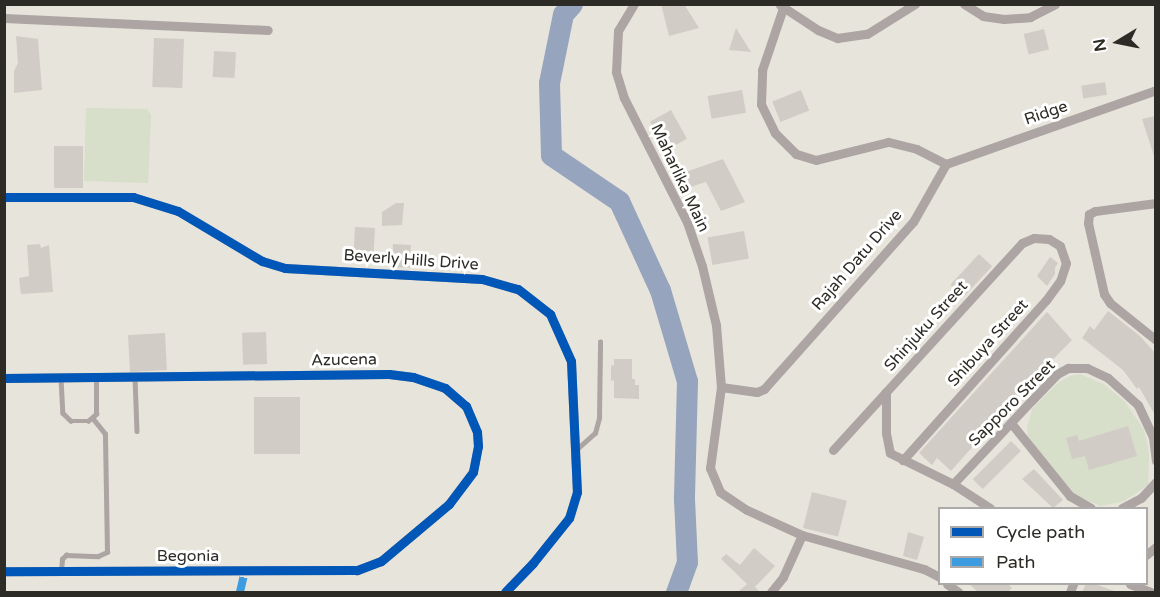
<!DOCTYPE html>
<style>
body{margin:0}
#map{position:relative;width:1160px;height:597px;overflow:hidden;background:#e7e4db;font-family:"Varela Round",sans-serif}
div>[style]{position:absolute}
.green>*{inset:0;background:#d7dec9}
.river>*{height:21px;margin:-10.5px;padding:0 10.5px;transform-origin:10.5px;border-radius:10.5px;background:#96a4be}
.building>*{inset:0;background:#d1cdc6;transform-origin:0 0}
.service>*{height:4.5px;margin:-2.25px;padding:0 2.25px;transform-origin:2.25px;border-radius:2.25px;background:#aca5a3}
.minor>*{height:9px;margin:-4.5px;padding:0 4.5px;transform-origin:4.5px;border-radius:4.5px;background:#aca5a3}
.quiet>*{height:8px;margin-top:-4px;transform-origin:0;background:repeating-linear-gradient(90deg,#3d9ce0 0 15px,transparent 0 23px)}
.cycleway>*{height:9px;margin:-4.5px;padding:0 4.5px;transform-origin:4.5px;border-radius:4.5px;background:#0057b8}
span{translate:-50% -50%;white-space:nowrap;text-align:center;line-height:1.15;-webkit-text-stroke:6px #fff;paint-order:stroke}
.street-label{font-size:16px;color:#2d2b25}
.frame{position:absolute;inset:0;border:6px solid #2d2b25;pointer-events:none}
.legend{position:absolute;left:938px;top:507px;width:210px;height:78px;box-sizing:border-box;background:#fff;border:2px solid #abaaa8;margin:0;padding:8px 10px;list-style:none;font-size:18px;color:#2d2b25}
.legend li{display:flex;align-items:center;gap:12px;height:30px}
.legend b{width:30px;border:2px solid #abaaa8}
.north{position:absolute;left:1088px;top:12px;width:60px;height:60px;-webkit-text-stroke:4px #fff;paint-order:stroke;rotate:260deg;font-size:16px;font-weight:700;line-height:24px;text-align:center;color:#2d2b25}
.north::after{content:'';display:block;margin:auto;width:21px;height:27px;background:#2d2b25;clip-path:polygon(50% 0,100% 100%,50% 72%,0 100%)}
</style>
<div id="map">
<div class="green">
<div style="clip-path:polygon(86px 108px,147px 109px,151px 115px,148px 183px,84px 181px)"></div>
<div style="clip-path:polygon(1080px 374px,1105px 385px,1125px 402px,1144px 430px,1149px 453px,1148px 485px,1124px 501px,1101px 506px,1075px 495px,1028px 438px,1027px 428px,1032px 409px,1058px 383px,1070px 376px)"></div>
</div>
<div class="river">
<div style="left:572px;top:4px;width:13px;rotate:132deg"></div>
<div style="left:563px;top:14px;width:70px;rotate:101.5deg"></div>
<div style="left:549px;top:83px;width:72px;rotate:88.4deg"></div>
<div style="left:551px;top:155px;width:82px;rotate:34.1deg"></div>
<div style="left:619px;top:201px;width:98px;rotate:65.3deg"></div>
<div style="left:660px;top:290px;width:95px;rotate:73.5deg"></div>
<div style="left:687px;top:381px;width:118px;rotate:91.5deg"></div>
<div style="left:684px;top:499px;width:63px;rotate:87.3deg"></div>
<div style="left:687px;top:562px;width:32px;rotate:110deg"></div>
</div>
<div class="building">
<div style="clip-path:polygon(661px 4px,684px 4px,699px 28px,669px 36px)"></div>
<div style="clip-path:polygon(736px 28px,751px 52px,729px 50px)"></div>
<div style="left:1044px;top:29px;width:21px;height:21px;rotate:76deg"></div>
<div style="clip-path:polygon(16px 36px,38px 39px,42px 90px,14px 93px,14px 71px,18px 63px)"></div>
<div style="left:154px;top:38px;width:30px;height:49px;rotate:2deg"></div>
<div style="left:214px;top:51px;width:22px;height:26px;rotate:3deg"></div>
<div style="left:1105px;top:82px;width:13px;height:24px;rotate:81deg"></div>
<div style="left:742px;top:90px;width:23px;height:35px;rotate:80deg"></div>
<div style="left:801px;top:90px;width:22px;height:31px;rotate:68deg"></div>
<div style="left:671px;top:110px;width:33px;height:24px;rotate:61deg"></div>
<div style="clip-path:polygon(1155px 116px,1155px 156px,1154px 156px,1142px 119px)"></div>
<div style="left:54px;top:146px;width:29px;height:42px"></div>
<div style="clip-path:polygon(723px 159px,745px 202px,721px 211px,706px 182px,684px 189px,677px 175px)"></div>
<div style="clip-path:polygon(396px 203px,404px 203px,402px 225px,382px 226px,382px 212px)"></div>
<div style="left:355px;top:227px;width:20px;height:24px;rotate:3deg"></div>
<div style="left:744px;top:231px;width:28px;height:37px;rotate:80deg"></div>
<div style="clip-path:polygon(40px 244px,41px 248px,49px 245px,53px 292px,21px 294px,19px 278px,29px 276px,27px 245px)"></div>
<div style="left:393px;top:244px;width:18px;height:23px;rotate:3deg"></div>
<div style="left:979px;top:254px;width:18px;height:42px;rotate:43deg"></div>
<div style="clip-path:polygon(1050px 257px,1058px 263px,1055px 268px,1055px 274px,1047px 286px,1037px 276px)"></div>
<div style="clip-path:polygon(1108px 311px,1140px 336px,1155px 353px,1155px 415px,1139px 387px,1137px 389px,1123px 370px,1082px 338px,1090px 326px,1094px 330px)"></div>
<div style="clip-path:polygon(1047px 312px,1072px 340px,1024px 389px,951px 471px,937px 458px,932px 465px,919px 453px)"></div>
<div style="left:266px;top:332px;width:32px;height:24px;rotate:88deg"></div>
<div style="left:165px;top:333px;width:37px;height:37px;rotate:87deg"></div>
<div style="clip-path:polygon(614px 359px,632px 359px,632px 379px,635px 379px,635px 385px,639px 385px,639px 399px,614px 398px,614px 380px,611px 381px,611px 366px,614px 365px)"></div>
<div style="left:254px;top:397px;width:46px;height:57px"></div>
<div style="clip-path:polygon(1128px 426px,1137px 456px,1089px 470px,1085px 456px,1072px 459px,1066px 438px,1077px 435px,1079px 441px)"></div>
<div style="left:1011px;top:441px;width:14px;height:54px;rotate:45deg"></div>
<div style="clip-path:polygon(1034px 469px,1063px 500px,1053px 508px,1022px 479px)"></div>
<div style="left:812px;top:492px;width:36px;height:37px;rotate:14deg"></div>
<div style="clip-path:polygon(908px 532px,924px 537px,917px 560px,903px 556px)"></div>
<div style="clip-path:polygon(754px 548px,775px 566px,755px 587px,760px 592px,738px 592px,747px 584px,721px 559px,726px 554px,740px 565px)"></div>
<div style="clip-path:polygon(969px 584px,1008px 584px,1012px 588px,1008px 592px,978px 592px)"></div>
<div style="clip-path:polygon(1086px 584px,1095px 584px,1117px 592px,1082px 592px)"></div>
</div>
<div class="service">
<div style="left:135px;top:377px;width:54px;rotate:87.9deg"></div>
<div style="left:61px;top:378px;width:35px;rotate:87deg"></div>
<div style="left:63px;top:413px;width:11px;rotate:45deg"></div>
<div style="left:71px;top:421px;width:17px"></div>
<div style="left:88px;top:421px;width:11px;rotate:-41deg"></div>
<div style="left:96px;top:414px;width:36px;rotate:-90deg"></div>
<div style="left:577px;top:449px;width:24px;rotate:-42deg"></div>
<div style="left:595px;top:433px;width:16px;rotate:-75deg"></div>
<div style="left:599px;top:418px;width:76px;rotate:-89.2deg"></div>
<div style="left:61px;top:571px;width:12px;rotate:-85deg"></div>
<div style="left:62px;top:559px;width:6px;rotate:-45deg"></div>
<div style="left:66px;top:555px;width:32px;rotate:2deg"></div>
<div style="left:98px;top:556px;width:10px;rotate:-24deg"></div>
<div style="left:107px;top:552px;width:118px;rotate:-91deg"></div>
<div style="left:105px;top:434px;width:19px;rotate:-129deg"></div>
</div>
<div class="minor">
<div style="left:634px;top:4px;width:31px;rotate:121deg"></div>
<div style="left:618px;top:31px;width:41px;rotate:92.8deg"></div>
<div style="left:616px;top:72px;width:27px;rotate:73deg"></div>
<div style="left:624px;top:98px;width:139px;rotate:63.1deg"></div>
<div style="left:687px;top:222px;width:46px;rotate:71.2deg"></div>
<div style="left:702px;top:266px;width:61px;rotate:76.7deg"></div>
<div style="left:716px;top:325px;width:62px;rotate:85.4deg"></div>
<div style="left:721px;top:387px;width:82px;rotate:97.7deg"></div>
<div style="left:710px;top:468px;width:26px;rotate:67deg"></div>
<div style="left:720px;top:492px;width:32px;rotate:34deg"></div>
<div style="left:747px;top:510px;width:60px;rotate:24.4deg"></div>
<div style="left:802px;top:535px;width:127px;rotate:15.6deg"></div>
<div style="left:924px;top:569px;width:18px;rotate:27deg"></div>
<div style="left:964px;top:4px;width:22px;rotate:32deg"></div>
<div style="left:983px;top:16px;width:21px;rotate:8deg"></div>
<div style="left:1004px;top:19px;width:26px;rotate:-4deg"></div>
<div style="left:1030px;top:17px;width:28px;rotate:-27deg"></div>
<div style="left:780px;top:5px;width:45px;rotate:33.3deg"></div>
<div style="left:818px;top:30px;width:21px;rotate:23deg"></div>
<div style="left:837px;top:38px;width:30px;rotate:-8deg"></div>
<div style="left:867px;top:34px;width:57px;rotate:-32deg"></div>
<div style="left:4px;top:18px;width:264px;rotate:2.6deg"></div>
<div style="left:946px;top:164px;width:223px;rotate:-19.4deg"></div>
<div style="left:4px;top:197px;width:129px"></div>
<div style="left:133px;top:197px;width:47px;rotate:17.3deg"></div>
<div style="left:178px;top:211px;width:98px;rotate:30.8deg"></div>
<div style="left:262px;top:261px;width:24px;rotate:17deg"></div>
<div style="left:285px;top:268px;width:197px;rotate:3.2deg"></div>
<div style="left:482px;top:279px;width:37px;rotate:16deg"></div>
<div style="left:518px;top:289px;width:41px;rotate:38deg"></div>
<div style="left:550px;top:314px;width:51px;rotate:65.9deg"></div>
<div style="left:571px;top:361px;width:131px;rotate:87.4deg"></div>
<div style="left:577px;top:492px;width:27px;rotate:107deg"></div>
<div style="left:569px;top:518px;width:58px;rotate:128.7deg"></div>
<div style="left:533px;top:563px;width:40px;rotate:134deg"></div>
<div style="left:1156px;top:203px;width:62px;rotate:172.5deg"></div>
<div style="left:1095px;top:211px;width:7px;rotate:153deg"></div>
<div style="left:1089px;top:214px;width:9px;rotate:96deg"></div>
<div style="left:1088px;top:223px;width:73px;rotate:77.3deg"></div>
<div style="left:1104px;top:294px;width:11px;rotate:56deg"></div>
<div style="left:1110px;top:303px;width:59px;rotate:38.8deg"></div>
<div style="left:4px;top:378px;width:385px;rotate:-0.6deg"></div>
<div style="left:389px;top:374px;width:24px;rotate:7deg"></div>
<div style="left:413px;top:377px;width:34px;rotate:19deg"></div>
<div style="left:445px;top:388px;width:28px;rotate:41deg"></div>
<div style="left:466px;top:406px;width:28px;rotate:67deg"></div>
<div style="left:477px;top:432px;width:14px;rotate:86deg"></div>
<div style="left:478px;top:446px;width:26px;rotate:101deg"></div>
<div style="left:473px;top:472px;width:40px;rotate:127deg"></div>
<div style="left:449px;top:504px;width:89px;rotate:140deg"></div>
<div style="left:381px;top:561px;width:26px;rotate:159deg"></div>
<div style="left:357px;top:570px;width:353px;rotate:179.8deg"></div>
<div style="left:721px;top:387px;width:36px;rotate:8deg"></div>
<div style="left:757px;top:392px;width:8px;rotate:-23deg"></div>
<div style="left:764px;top:389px;width:224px;rotate:-48.3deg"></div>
<div style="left:913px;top:222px;width:67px;rotate:-60.4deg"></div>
<div style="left:946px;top:164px;width:33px;rotate:-153deg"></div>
<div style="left:917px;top:149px;width:30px;rotate:-166deg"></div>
<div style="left:888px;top:142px;width:74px;rotate:166deg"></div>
<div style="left:816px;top:160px;width:21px;rotate:-163deg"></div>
<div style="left:796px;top:154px;width:30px;rotate:-135deg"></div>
<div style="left:775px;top:133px;width:32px;rotate:-116deg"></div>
<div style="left:761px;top:104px;width:34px;rotate:-88deg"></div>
<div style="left:762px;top:70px;width:69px;rotate:-71.3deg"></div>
<div style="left:886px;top:392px;width:41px;rotate:90deg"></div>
<div style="left:886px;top:433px;width:20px;rotate:79deg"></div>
<div style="left:890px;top:453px;width:70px;rotate:26.2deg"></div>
<div style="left:953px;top:484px;width:44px;rotate:33deg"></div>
<div style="left:1011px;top:423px;width:94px;rotate:51.1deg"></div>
<div style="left:1070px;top:496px;width:24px;rotate:30deg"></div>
<div style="left:833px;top:450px;width:280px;rotate:-47.6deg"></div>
<div style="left:1022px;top:243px;width:13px;rotate:-23deg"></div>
<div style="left:1034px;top:238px;width:15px;rotate:4deg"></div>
<div style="left:1049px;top:239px;width:13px;rotate:32deg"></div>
<div style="left:1060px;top:246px;width:18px;rotate:71deg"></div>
<div style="left:1066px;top:263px;width:19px;rotate:108deg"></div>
<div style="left:1060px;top:281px;width:24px;rotate:126deg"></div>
<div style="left:1046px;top:300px;width:215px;rotate:131.8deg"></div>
<div style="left:953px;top:484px;width:115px;rotate:-46.8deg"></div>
<div style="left:1032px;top:400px;width:36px;rotate:-46deg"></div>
<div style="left:1057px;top:374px;width:13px;rotate:-29deg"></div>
<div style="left:1068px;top:368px;width:19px"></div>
<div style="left:1087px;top:368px;width:23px;rotate:25deg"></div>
<div style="left:1108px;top:378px;width:40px;rotate:42deg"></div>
<div style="left:1138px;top:405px;width:35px;rotate:65deg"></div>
<div style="left:1153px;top:437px;width:24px;rotate:83deg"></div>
<div style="left:1122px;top:508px;width:21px;rotate:-28deg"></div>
<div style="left:1141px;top:498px;width:22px;rotate:-47deg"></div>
<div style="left:1146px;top:555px;width:13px;rotate:-39deg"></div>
<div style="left:947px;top:584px;width:14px;rotate:36deg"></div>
<div style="left:1130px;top:584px;width:22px;rotate:21deg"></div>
<div style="left:771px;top:592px;width:19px;rotate:-51deg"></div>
<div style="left:783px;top:577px;width:46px;rotate:-65.7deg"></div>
<div style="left:1070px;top:592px;width:9px;rotate:-69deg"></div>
</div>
<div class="quiet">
<div style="left:240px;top:592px;width:22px;rotate:-77deg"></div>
</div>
<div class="cycleway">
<div style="left:4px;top:197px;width:129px"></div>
<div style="left:133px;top:197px;width:47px;rotate:17.3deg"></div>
<div style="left:178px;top:211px;width:98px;rotate:30.8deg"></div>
<div style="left:262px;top:261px;width:24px;rotate:17deg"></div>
<div style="left:285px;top:268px;width:197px;rotate:3.2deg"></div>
<div style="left:482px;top:279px;width:37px;rotate:16deg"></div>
<div style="left:518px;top:289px;width:41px;rotate:38deg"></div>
<div style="left:550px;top:314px;width:51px;rotate:65.9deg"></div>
<div style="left:571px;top:361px;width:131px;rotate:87.4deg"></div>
<div style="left:577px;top:492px;width:27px;rotate:107deg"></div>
<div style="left:569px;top:518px;width:58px;rotate:128.7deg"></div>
<div style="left:533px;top:563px;width:40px;rotate:134deg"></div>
<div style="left:4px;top:378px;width:385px;rotate:-0.6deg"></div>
<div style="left:389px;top:374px;width:24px;rotate:7deg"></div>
<div style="left:413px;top:377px;width:34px;rotate:19deg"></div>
<div style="left:445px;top:388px;width:28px;rotate:41deg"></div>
<div style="left:466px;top:406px;width:28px;rotate:67deg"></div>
<div style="left:477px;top:432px;width:14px;rotate:86deg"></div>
<div style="left:478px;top:446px;width:26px;rotate:101deg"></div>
<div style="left:473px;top:472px;width:40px;rotate:127deg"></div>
<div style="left:449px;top:504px;width:89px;rotate:140deg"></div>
<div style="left:381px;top:561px;width:26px;rotate:159deg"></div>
<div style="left:357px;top:570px;width:353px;rotate:179.8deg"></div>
</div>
<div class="street-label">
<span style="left:1046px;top:113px;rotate:-19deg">Ridge</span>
<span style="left:680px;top:178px;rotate:65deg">Maharlika Main</span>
<span style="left:411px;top:260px;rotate:4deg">Beverly Hills Drive</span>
<span style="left:857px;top:260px;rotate:-49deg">Rajah Datu Drive</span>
<span style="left:926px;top:326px;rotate:-48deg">Shinjuku Street</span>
<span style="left:988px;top:343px;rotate:-48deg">Shibuya Street</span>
<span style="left:344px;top:360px;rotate:-1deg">Azucena</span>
<span style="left:1012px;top:403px;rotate:-45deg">Sapporo Street</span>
<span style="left:188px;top:556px">Begonia</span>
</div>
<div class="frame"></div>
<ul class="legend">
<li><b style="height:8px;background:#0057b8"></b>Cycle path</li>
<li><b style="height:8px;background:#3d9ce0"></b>Path</li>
</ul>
<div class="north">N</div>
</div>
